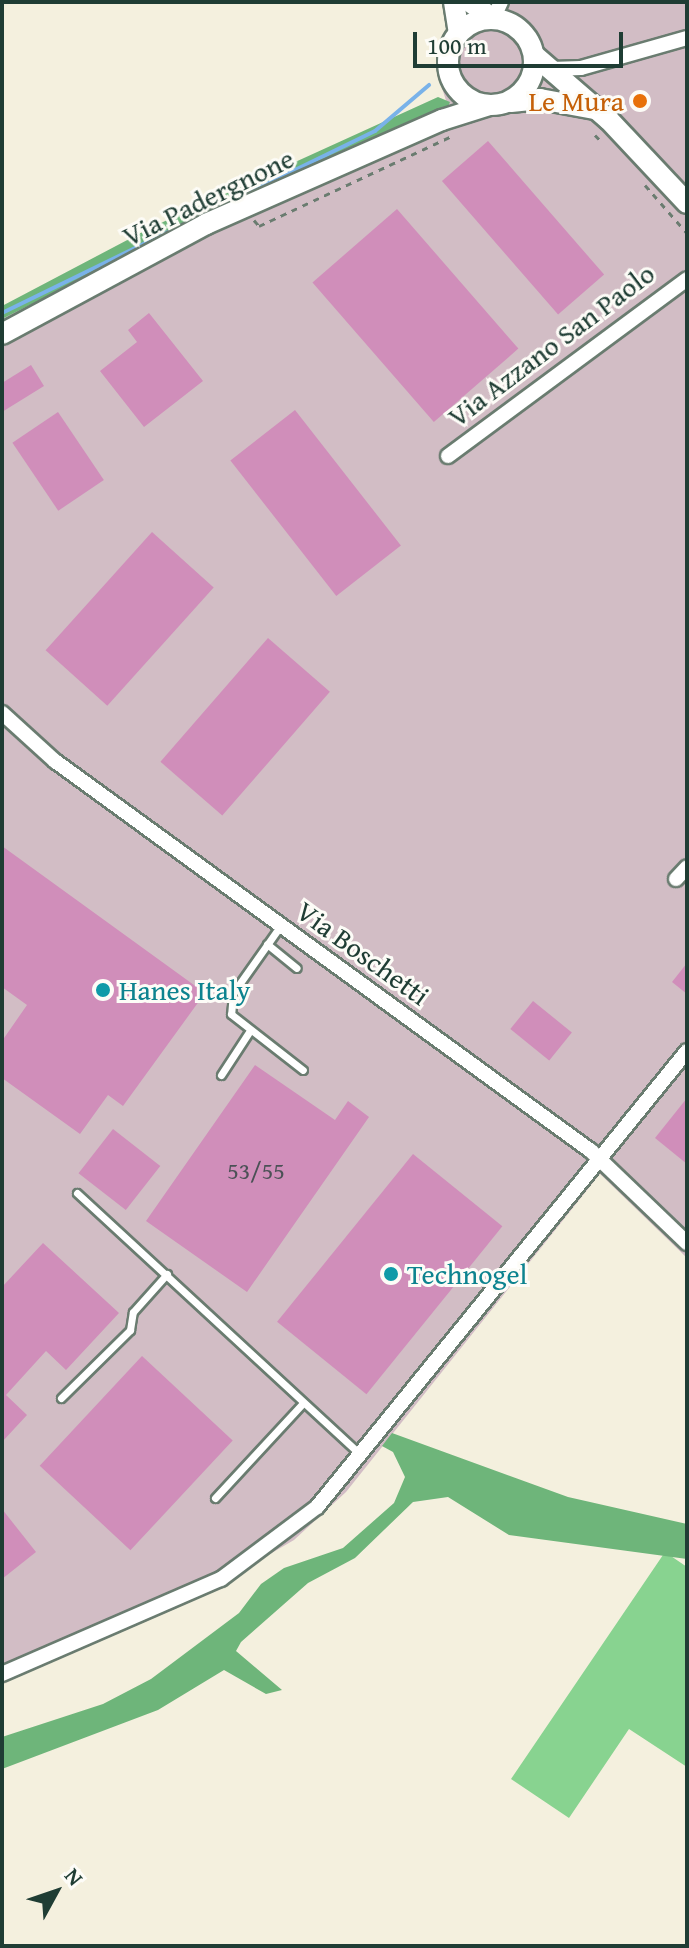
<!DOCTYPE html>
<style>
body{margin:0}
#map{position:relative;width:689px;height:1948px;overflow:hidden;background:#f4f0de;font-family:"Gentium Book Plus",serif}
div>[style]{position:absolute}
.industrial>*{inset:0;background:#d2bdc5}
.green>*{inset:0;background:#88d390}
.forest>*{inset:0;background:#6eb57a}
.stream>*{height:4px;margin:-2px;padding:0 2px;transform-origin:2px;border-radius:2px;background:#79b2e9}
.building>*{inset:0;background:#d08eba;transform-origin:0 0}
.path>*{height:3px;margin-top:-1.5px;transform-origin:0;background:repeating-linear-gradient(90deg,#6a7c70 0 6px,transparent 0 12px)}
.roads{filter:drop-shadow(2px 0 #6a7c70) drop-shadow(-2px 0 #6a7c70) drop-shadow(0 2px #6a7c70) drop-shadow(0 -2px #6a7c70)}
.lane>*{height:7px;margin:-3.5px;padding:0 3.5px;transform-origin:3.5px;border-radius:3.5px;background:#fff}
.street>*{height:14px;margin:-7px;padding:0 7px;transform-origin:7px;border-radius:7px;background:#fff}
.secondary>*{height:20px;margin:-10px;padding:0 10px;transform-origin:10px;border-radius:10px;background:#fff}
.secondary>.ring{margin:-10px;padding:0;box-sizing:content-box;background:none;border:20px solid #fff;border-radius:50%}
.dots>*{width:22px;height:22px;translate:-50% -50%;box-sizing:border-box;border:4px solid #fdfcf7;border-radius:50%}
span{translate:-50% -50%;white-space:nowrap;text-align:center;line-height:1.15;-webkit-text-stroke:6px #fdfcf7;paint-order:stroke}
.number-label{font-size:24px;color:#4b5156}
.number-label span{-webkit-text-stroke-width:0}
.food-label{font-size:28px;color:#c56008}
.right{translate:-100% -50%;text-align:right}
.street-label{font-size:28px;color:#1f3d34}
.culture-label{font-size:28px;color:#0d838f}
.left{translate:0 -50%;text-align:left}
.frame{position:absolute;inset:0;border:4px solid #1f3d34;pointer-events:none}
.north{position:absolute;left:16px;top:1852px;width:80px;height:80px;-webkit-text-stroke:6px #fdfcf7;paint-order:stroke;rotate:50deg;font-size:22px;font-weight:700;line-height:32px;text-align:center;color:#1f3d34}
.north::after{content:'';display:block;margin:auto;width:28px;height:36px;background:#1f3d34;clip-path:polygon(50% 0,100% 100%,50% 72%,0 100%)}
.scale{position:absolute;left:413px;top:32px;width:210px;height:36px;box-sizing:border-box;border:4px solid #1f3d34;border-top:0;padding-left:10px;font-size:24px;line-height:28px;white-space:nowrap;color:#1f3d34;-webkit-text-stroke:6px #fdfcf7;paint-order:stroke}
</style>
<div id="map">
<div class="industrial">
<div style="clip-path:polygon(441px 2px,687px 2px,687px 1258px,600px 1174px,346px 1492px,294px 1540px,177px 1608px,2px 1683px,2px 319px,164px 238px,448px 107px,438px 75px,438px 50px,448px 25px)"></div>
</div>
<div class="green">
<div style="clip-path:polygon(665px 1552px,687px 1567px,687px 1767px,629px 1729px,569px 1818px,511px 1779px)"></div>
</div>
<div class="forest">
<div style="clip-path:polygon(438px 97px,450px 102px,448px 107px,164px 238px,2px 319px,2px 306px,152px 227px)"></div>
<div style="clip-path:polygon(392px 1433px,568px 1497px,687px 1524px,687px 1559px,509px 1535px,448px 1497px,413px 1502px,355px 1558px,308px 1583px,241px 1642px,236px 1651px,282px 1690px,266px 1694px,224px 1670px,158px 1710px,2px 1769px,2px 1737px,103px 1704px,151px 1679px,239px 1613px,261px 1584px,284px 1568px,343px 1548px,394px 1503px,405px 1477px,393px 1452px,382px 1446px)"></div>
</div>
<div class="stream">
<div style="left:2px;top:313px;width:415px;rotate:-26deg"></div>
<div style="left:375px;top:131px;width:71px;rotate:-40.4deg"></div>
</div>
<div class="building">
<div style="left:488px;top:141px;width:177px;height:61px;rotate:49deg"></div>
<div style="left:397px;top:209px;width:185px;height:112px;rotate:49deg"></div>
<div style="clip-path:polygon(149px 313px,203px 381px,144px 427px,100px 371px,137px 342px,128px 330px)"></div>
<div style="clip-path:polygon(31px 365px,44px 386px,2px 412px,2px 383px)"></div>
<div style="left:295px;top:410px;width:172px;height:82px;rotate:52deg"></div>
<div style="left:58px;top:412px;width:82px;height:55px;rotate:56deg"></div>
<div style="left:152px;top:532px;width:83px;height:159px;rotate:42deg"></div>
<div style="left:268px;top:638px;width:82px;height:164px;rotate:41deg"></div>
<div style="clip-path:polygon(2px 846px,205px 993px,123px 1106px,108px 1095px,80px 1134px,2px 1078px,2px 1041px,27px 1005px,2px 987px)"></div>
<div style="clip-path:polygon(687px 963px,687px 994px,672px 982px)"></div>
<div style="left:533px;top:1001px;width:50px;height:36px;rotate:39deg"></div>
<div style="clip-path:polygon(255px 1065px,335px 1120px,348px 1101px,369px 1117px,247px 1292px,146px 1221px)"></div>
<div style="clip-path:polygon(687px 1098px,687px 1164px,655px 1138px)"></div>
<div style="left:113px;top:1129px;width:60px;height:56px;rotate:38deg"></div>
<div style="left:413px;top:1154px;width:115px;height:216px;rotate:39deg"></div>
<div style="clip-path:polygon(43px 1243px,119px 1313px,66px 1370px,46px 1351px,6px 1395px,27px 1415px,2px 1442px,2px 1287px)"></div>
<div style="left:142px;top:1356px;width:124px;height:150px;rotate:43deg"></div>
<div style="clip-path:polygon(2px 1509px,36px 1552px,2px 1579px)"></div>
</div>
<div class="path">
<div style="left:595px;top:135px;width:7px;rotate:45deg"></div>
<div style="left:645px;top:185px;width:64px;rotate:48.8deg"></div>
<div style="left:254px;top:220px;width:8px;rotate:50deg"></div>
<div style="left:259px;top:226px;width:213px;rotate:-25deg"></div>
</div>
<div class="roads">
<div class="lane">
<div style="left:281px;top:925px;width:83px;rotate:125.2deg"></div>
<div style="left:233px;top:993px;width:21px;rotate:95deg"></div>
<div style="left:231px;top:1014px;width:91px;rotate:37.9deg"></div>
<div style="left:267px;top:944px;width:38px;rotate:39deg"></div>
<div style="left:221px;top:1075px;width:51px;rotate:-56.9deg"></div>
<div style="left:77px;top:1193px;width:385px;rotate:42.7deg"></div>
<div style="left:61px;top:1398px;width:97px;rotate:-44.6deg"></div>
<div style="left:130px;top:1330px;width:18px;rotate:-81deg"></div>
<div style="left:133px;top:1312px;width:51px;rotate:-48.2deg"></div>
<div style="left:215px;top:1498px;width:127px;rotate:-47.2deg"></div>
</div>
<div class="street">
<div style="left:493px;top:19px;width:19px;rotate:-65deg"></div>
<div style="left:551px;top:69px;width:30px;rotate:-2deg"></div>
<div style="left:581px;top:68px;width:110px;rotate:-15.8deg"></div>
<div style="left:448px;top:456px;width:297px;rotate:-36.5deg"></div>
<div style="left:2px;top:713px;width:72px;rotate:42.2deg"></div>
<div style="left:55px;top:761px;width:663px;rotate:36.04deg"></div>
<div style="left:591px;top:1151px;width:133px;rotate:43.8deg"></div>
<div style="left:676px;top:879px;width:16px;rotate:-47deg"></div>
<div style="left:2px;top:1674px;width:239px;rotate:-23.5deg"></div>
<div style="left:221px;top:1579px;width:120px;rotate:-36.9deg"></div>
<div style="left:317px;top:1507px;width:587px;rotate:-50.94deg"></div>
</div>
<div class="secondary">
<div style="left:454px;top:2px;width:31px;rotate:81deg"></div>
<div style="left:470px;top:2px;width:29px;rotate:36deg"></div>
<div class="ring" style="left:448px;top:19px;width:66px;height:66px"></div>
<div style="left:534px;top:55px;width:99px;rotate:40.9deg"></div>
<div style="left:609px;top:120px;width:114px;rotate:46.8deg"></div>
<div style="left:511px;top:102px;width:29px;rotate:-6deg"></div>
<div style="left:540px;top:99px;width:55px;rotate:10.5deg"></div>
<div style="left:2px;top:334px;width:232px;rotate:-28.3deg"></div>
<div style="left:206px;top:224px;width:258px;rotate:-23.8deg"></div>
<div style="left:442px;top:120px;width:49px;rotate:-17.7deg"></div>
</div>
</div>
<div class="dots">
<div style="left:640px;top:101px;background:#e8710a"></div>
<div style="left:103px;top:990px;background:#0f9aa8"></div>
<div style="left:391px;top:1274px;background:#0f9aa8"></div>
</div>
<div class="number-label">
<span style="left:256px;top:1171px">53/55</span>
</div>
<div class="food-label">
<span class="right" style="left:624px;top:101px">Le Mura</span>
</div>
<div class="street-label">
<span style="left:208px;top:197px;rotate:-26deg">Via Padergnone</span>
<span style="left:551px;top:345px;rotate:-37deg">Via Azzano San Paolo</span>
<span style="left:363px;top:953px;rotate:36deg">Via Boschetti</span>
</div>
<div class="culture-label">
<span class="left" style="left:119px;top:990px">Hanes Italy</span>
<span class="left" style="left:407px;top:1274px">Technogel</span>
</div>
<div class="frame"></div>
<div class="north">N</div>
<div class="scale">100 m</div>
</div>
